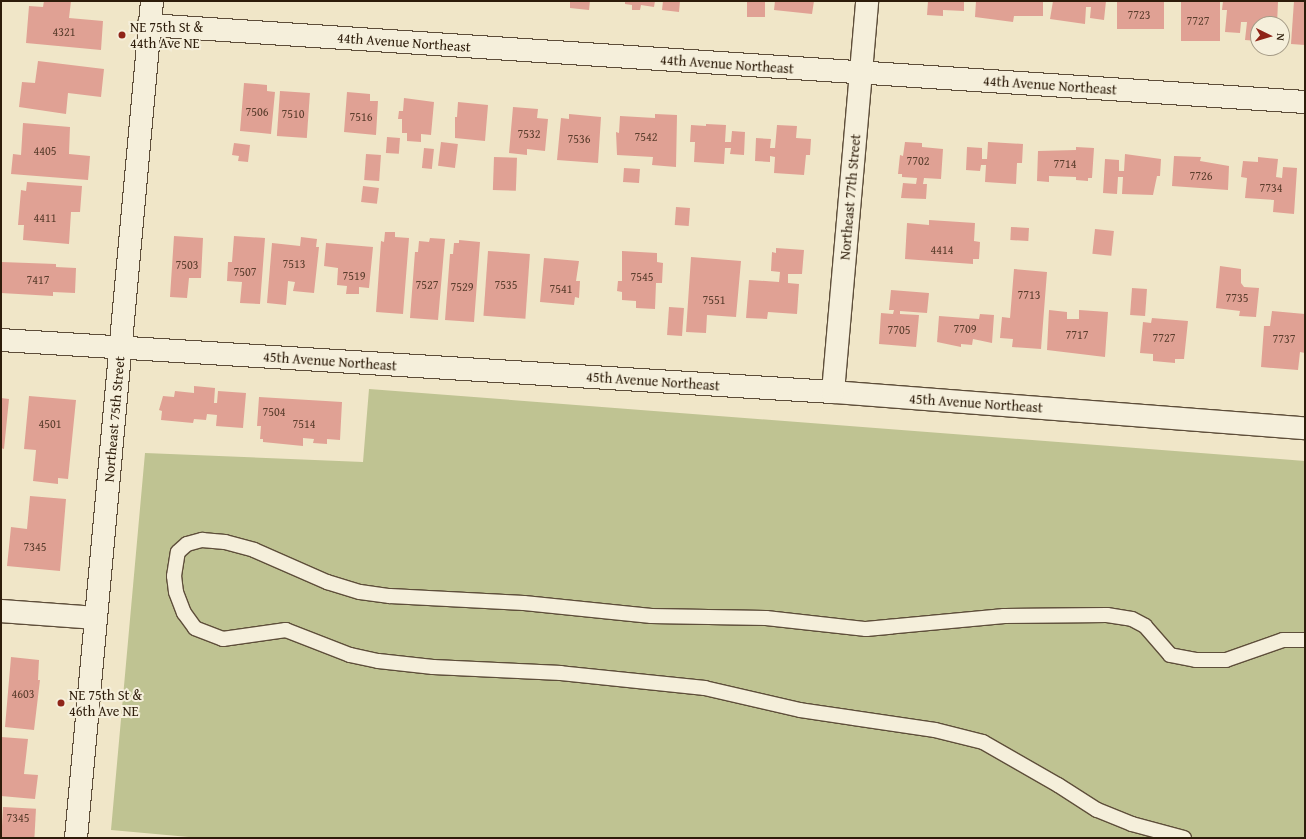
<!DOCTYPE html>
<style>
body{margin:0}
#map{position:relative;width:1306px;height:839px;overflow:hidden;background:#f0e6c8;font-family:"Gentium Book Plus",serif}
div>[style]{position:absolute}
.green>*{inset:0;background:#bfc392}
.building>*{inset:0;background:#e0a194;transform-origin:0 0}
.roads{filter:drop-shadow(1px 0 #5e4e3a) drop-shadow(-1px 0 #5e4e3a) drop-shadow(0 1px #5e4e3a) drop-shadow(0 -1px #5e4e3a)}
.lane>*{height:14px;margin:-7px;padding:0 7px;transform-origin:7px;border-radius:7px;background:#f5efdb}
.street>*{height:22px;margin:-11px;padding:0 11px;transform-origin:11px;border-radius:11px;background:#f5efdb}
.secondary>*{height:22px;margin:-11px;padding:0 11px;transform-origin:11px;border-radius:11px;background:#f5efdb}
.dots>*{width:11px;height:11px;translate:-50% -50%;box-sizing:border-box;border:2px solid #f5efdb;border-radius:50%}
span{translate:-50% -50%;white-space:nowrap;text-align:center;line-height:1.15;-webkit-text-stroke:4px #f5efdb;paint-order:stroke}
.number-label{font-size:12px;color:#5a3d2c}
.number-label span{-webkit-text-stroke-width:0}
.poi-label{font-size:14px;color:#2d1c0a}
.left{translate:0 -50%;text-align:left}
.street-label{font-size:14px;color:#2d1c0a}
.frame{position:absolute;inset:0;border:2px solid #2d1c0a;pointer-events:none}
.north{position:absolute;left:1250px;top:16px;width:40px;height:40px;box-sizing:border-box;background:#f5efdb;border:1px solid #a59b87;border-radius:50%;rotate:95deg;font-size:11px;font-weight:700;line-height:16px;text-align:center;color:#2d1c0a}
.north::after{content:'';display:block;margin:auto;width:14px;height:18px;background:#8f2418;clip-path:polygon(50% 0,100% 100%,50% 72%,0 100%)}
</style>
<div id="map">
<div class="green">
<div style="clip-path:polygon(369px 389px,1305px 461px,1305px 838px,200px 838px,111px 830px,145px 453px,363px 462px)"></div>
</div>
<div class="building">
<div style="clip-path:polygon(44px 1px,71px 1px,69px 18px,103px 21px,101px 50px,26px 43px,29px 6px,43px 7px)"></div>
<div style="clip-path:polygon(570px 1px,590px 1px,589px 10px,570px 8px)"></div>
<div style="clip-path:polygon(625px 1px,655px 1px,654px 7px,641px 5px,640px 10px,632px 10px,632px 5px,625px 4px)"></div>
<div style="clip-path:polygon(663px 1px,680px 1px,679px 12px,662px 10px)"></div>
<div style="left:747px;top:1px;width:18px;height:16px"></div>
<div style="clip-path:polygon(775px 1px,814px 1px,812px 14px,774px 10px)"></div>
<div style="clip-path:polygon(928px 1px,964px 1px,964px 11px,943px 10px,943px 16px,927px 15px)"></div>
<div style="clip-path:polygon(976px 1px,1043px 1px,1043px 16px,1014px 16px,1013px 22px,975px 17px)"></div>
<div style="clip-path:polygon(1053px 1px,1106px 1px,1104px 20px,1090px 18px,1091px 7px,1086px 7px,1085px 24px,1050px 19px)"></div>
<div style="left:1117px;top:1px;width:47px;height:28px"></div>
<div style="left:1181px;top:1px;width:39px;height:40px"></div>
<div style="clip-path:polygon(1223px 1px,1278px 2px,1277px 24px,1258px 24px,1258px 41px,1245px 40px,1247px 22px,1241px 22px,1240px 33px,1225px 32px,1227px 10px,1222px 10px)"></div>
<div style="clip-path:polygon(1294px 1px,1305px 1px,1305px 45px,1291px 44px)"></div>
<div style="clip-path:polygon(38px 61px,104px 69px,101px 97px,68px 93px,66px 114px,19px 107px,22px 82px,35px 83px)"></div>
<div style="clip-path:polygon(244px 83px,267px 85px,267px 91px,275px 92px,271px 134px,240px 131px)"></div>
<div style="left:280px;top:91px;width:30px;height:45px;rotate:4deg"></div>
<div style="clip-path:polygon(347px 92px,370px 94px,370px 101px,378px 101px,376px 135px,344px 132px)"></div>
<div style="clip-path:polygon(404px 98px,434px 102px,431px 135px,421px 134px,421px 142px,407px 141px,407px 133px,402px 133px,402px 119px,398px 119px,399px 111px,403px 111px)"></div>
<div style="clip-path:polygon(458px 102px,488px 105px,485px 141px,455px 138px,455px 117px,457px 117px)"></div>
<div style="clip-path:polygon(513px 107px,538px 109px,537px 118px,548px 119px,545px 151px,527px 149px,527px 155px,509px 153px)"></div>
<div style="clip-path:polygon(569px 114px,601px 117px,598px 163px,557px 160px,561px 118px,569px 119px)"></div>
<div style="clip-path:polygon(655px 114px,677px 115px,676px 167px,652px 165px,653px 157px,617px 155px,616px 132px,619px 133px,620px 116px,655px 118px)"></div>
<div style="clip-path:polygon(23px 123px,70px 127px,69px 154px,90px 156px,88px 180px,11px 174px,13px 154px,21px 155px)"></div>
<div style="clip-path:polygon(706px 124px,726px 125px,725px 142px,731px 142px,732px 131px,745px 132px,744px 155px,730px 154px,731px 148px,725px 148px,724px 164px,694px 162px,695px 142px,690px 142px,691px 125px,706px 126px)"></div>
<div style="clip-path:polygon(777px 125px,797px 126px,796px 138px,811px 139px,810px 155px,806px 155px,804px 175px,774px 173px,775px 157px,770px 156px,770px 162px,755px 161px,756px 138px,771px 139px,770px 148px,775px 148px)"></div>
<div style="left:387px;top:137px;width:13px;height:16px;rotate:4deg"></div>
<div style="left:441px;top:142px;width:17px;height:24px;rotate:7deg"></div>
<div style="clip-path:polygon(905px 142px,922px 143px,922px 147px,943px 149px,941px 179px,924px 178px,923px 184px,927px 184px,926px 199px,901px 198px,903px 183px,916px 184px,917px 178px,902px 177px,902px 174px,898px 174px,900px 155px,903px 156px)"></div>
<div style="clip-path:polygon(988px 142px,1023px 144px,1022px 163px,1017px 163px,1016px 184px,985px 182px,986px 165px,981px 165px,980px 171px,966px 170px,967px 147px,982px 148px,982px 159px,987px 159px)"></div>
<div style="clip-path:polygon(234px 143px,250px 145px,248px 162px,238px 161px,239px 156px,232px 155px)"></div>
<div style="clip-path:polygon(1076px 147px,1094px 148px,1092px 178px,1088px 178px,1088px 181px,1076px 180px,1076px 177px,1049px 176px,1049px 182px,1037px 181px,1038px 151px,1076px 150px)"></div>
<div style="left:424px;top:148px;width:10px;height:20px;rotate:6deg"></div>
<div style="left:366px;top:154px;width:15px;height:26px;rotate:4deg"></div>
<div style="clip-path:polygon(1125px 154px,1161px 159px,1160px 176px,1157px 176px,1153px 195px,1122px 194px,1123px 177px,1118px 177px,1117px 194px,1103px 193px,1105px 159px,1119px 160px,1119px 171px,1124px 171px)"></div>
<div style="clip-path:polygon(1174px 156px,1201px 157px,1200px 161px,1229px 166px,1228px 190px,1172px 186px)"></div>
<div style="left:494px;top:157px;width:23px;height:33px;rotate:2deg"></div>
<div style="clip-path:polygon(1258px 157px,1278px 159px,1276px 177px,1282px 178px,1283px 167px,1297px 168px,1294px 214px,1273px 212px,1274px 200px,1245px 198px,1247px 178px,1241px 177px,1243px 161px,1258px 162px)"></div>
<div style="left:624px;top:168px;width:16px;height:14px;rotate:4deg"></div>
<div style="clip-path:polygon(27px 182px,82px 186px,80px 212px,71px 212px,69px 244px,23px 240px,24px 225px,18px 225px,21px 190px,26px 191px)"></div>
<div style="left:363px;top:186px;width:16px;height:16px;rotate:7deg"></div>
<div style="left:676px;top:207px;width:14px;height:18px;rotate:4deg"></div>
<div style="clip-path:polygon(929px 220px,975px 223px,974px 241px,980px 242px,979px 259px,973px 259px,973px 264px,905px 259px,907px 223px,929px 225px)"></div>
<div style="left:1011px;top:227px;width:18px;height:13px;rotate:3deg"></div>
<div style="left:1095px;top:229px;width:19px;height:25px;rotate:6deg"></div>
<div style="clip-path:polygon(385px 232px,395px 232px,395px 237px,409px 238px,403px 314px,376px 312px,381px 241px,384px 242px)"></div>
<div style="clip-path:polygon(174px 236px,203px 238px,201px 278px,189px 278px,187px 298px,170px 297px)"></div>
<div style="clip-path:polygon(234px 236px,265px 238px,260px 304px,240px 303px,242px 282px,227px 281px,228px 262px,232px 262px)"></div>
<div style="clip-path:polygon(301px 237px,317px 239px,316px 247px,319px 247px,314px 293px,293px 291px,295px 282px,288px 281px,286px 305px,267px 303px,272px 243px,300px 246px)"></div>
<div style="clip-path:polygon(430px 238px,445px 239px,438px 320px,410px 318px,415px 252px,418px 252px,419px 241px,429px 242px)"></div>
<div style="clip-path:polygon(459px 240px,480px 242px,474px 322px,445px 320px,450px 254px,453px 254px,454px 243px,459px 243px)"></div>
<div style="clip-path:polygon(326px 243px,373px 247px,369px 288px,359px 287px,359px 294px,346px 294px,347px 286px,337px 285px,338px 268px,324px 266px)"></div>
<div style="clip-path:polygon(776px 248px,804px 250px,802px 274px,788px 274px,788px 283px,799px 284px,797px 314px,768px 312px,767px 319px,746px 318px,749px 280px,779px 282px,780px 272px,771px 271px,772px 252px,776px 253px)"></div>
<div style="left:488px;top:251px;width:42px;height:65px;rotate:4deg"></div>
<div style="clip-path:polygon(622px 251px,657px 253px,657px 262px,663px 263px,662px 283px,656px 283px,655px 309px,636px 308px,636px 301px,622px 300px,622px 292px,617px 291px,618px 281px,622px 281px)"></div>
<div style="clip-path:polygon(691px 257px,741px 261px,736px 317px,707px 315px,706px 333px,686px 332px)"></div>
<div style="clip-path:polygon(544px 258px,579px 261px,576px 281px,580px 281px,579px 298px,575px 297px,574px 305px,540px 302px)"></div>
<div style="clip-path:polygon(1px 262px,56px 264px,56px 267px,76px 268px,75px 293px,53px 292px,53px 296px,1px 293px)"></div>
<div style="clip-path:polygon(1220px 266px,1241px 269px,1241px 283px,1244px 287px,1259px 288px,1256px 317px,1239px 316px,1240px 311px,1216px 308px)"></div>
<div style="clip-path:polygon(1014px 269px,1047px 272px,1041px 349px,1012px 347px,1013px 339px,1000px 338px,1002px 317px,1010px 318px)"></div>
<div style="left:1132px;top:288px;width:15px;height:27px;rotate:4deg"></div>
<div style="clip-path:polygon(891px 290px,929px 293px,927px 313px,900px 311px,900px 314px,919px 315px,916px 347px,879px 344px,881px 313px,893px 314px,894px 310px,889px 310px)"></div>
<div style="left:669px;top:307px;width:15px;height:28px;rotate:4deg"></div>
<div style="clip-path:polygon(1049px 310px,1067px 312px,1067px 319px,1079px 319px,1079px 310px,1108px 312px,1105px 357px,1047px 350px)"></div>
<div style="clip-path:polygon(1272px 311px,1305px 314px,1305px 353px,1300px 352px,1298px 370px,1261px 367px,1264px 326px,1270px 326px)"></div>
<div style="clip-path:polygon(980px 314px,994px 315px,992px 343px,973px 339px,972px 345px,961px 344px,961px 347px,937px 342px,939px 316px,979px 319px)"></div>
<div style="clip-path:polygon(1152px 318px,1188px 321px,1184px 359px,1175px 359px,1175px 363px,1153px 361px,1153px 354px,1140px 353px,1143px 322px,1151px 323px)"></div>
<div style="clip-path:polygon(194px 386px,215px 388px,214px 403px,217px 403px,218px 391px,246px 393px,243px 428px,216px 426px,217px 415px,207px 414px,206px 420px,194px 419px,193px 423px,161px 420px,162px 411px,159px 410px,163px 396px,174px 397px,175px 391px,194px 393px)"></div>
<div style="clip-path:polygon(29px 396px,76px 400px,68px 479px,58px 478px,58px 484px,33px 481px,36px 450px,24px 449px)"></div>
<div style="clip-path:polygon(259px 397px,342px 402px,340px 440px,327px 439px,327px 444px,313px 443px,314px 439px,303px 438px,303px 446px,263px 442px,263px 439px,260px 439px,261px 426px,257px 426px)"></div>
<div style="clip-path:polygon(1px 398px,9px 399px,4px 449px,1px 448px)"></div>
<div style="clip-path:polygon(30px 496px,66px 499px,60px 571px,7px 566px,11px 527px,27px 529px)"></div>
<div style="clip-path:polygon(11px 657px,39px 660px,38px 680px,40px 680px,34px 730px,5px 727px)"></div>
<div style="clip-path:polygon(1px 737px,28px 739px,24px 774px,38px 775px,35px 799px,1px 796px)"></div>
<div style="left:3px;top:807px;width:33px;height:31px;rotate:3deg"></div>
</div>
<div class="roads">
<div class="lane">
<div style="left:1184px;top:838px;width:54px;rotate:-164.9deg"></div>
<div style="left:1132px;top:824px;width:38px;rotate:-158deg"></div>
<div style="left:1097px;top:810px;width:46px;rotate:-147.3deg"></div>
<div style="left:1058px;top:785px;width:86px;rotate:-150.2deg"></div>
<div style="left:983px;top:742px;width:49px;rotate:-166deg"></div>
<div style="left:935px;top:730px;width:136px;rotate:-171.6deg"></div>
<div style="left:800px;top:710px;width:98px;rotate:-167deg"></div>
<div style="left:705px;top:688px;width:145px;rotate:-174.1deg"></div>
<div style="left:561px;top:673px;width:128px;rotate:-177.3deg"></div>
<div style="left:433px;top:667px;width:55px;rotate:-173.8deg"></div>
<div style="left:378px;top:661px;width:29px;rotate:-168deg"></div>
<div style="left:350px;top:655px;width:69px;rotate:-158.7deg"></div>
<div style="left:286px;top:630px;width:64px;rotate:171.9deg"></div>
<div style="left:223px;top:639px;width:30px;rotate:-159deg"></div>
<div style="left:195px;top:628px;width:19px;rotate:-126deg"></div>
<div style="left:184px;top:613px;width:22px;rotate:-111deg"></div>
<div style="left:176px;top:592px;width:16px;rotate:-97deg"></div>
<div style="left:174px;top:576px;width:24px;rotate:-81deg"></div>
<div style="left:178px;top:552px;width:12px;rotate:-42deg"></div>
<div style="left:187px;top:544px;width:16px;rotate:-15deg"></div>
<div style="left:202px;top:540px;width:23px;rotate:5deg"></div>
<div style="left:225px;top:542px;width:30px;rotate:15deg"></div>
<div style="left:254px;top:550px;width:80px;rotate:23.7deg"></div>
<div style="left:327px;top:582px;width:34px;rotate:17deg"></div>
<div style="left:360px;top:592px;width:30px;rotate:8deg"></div>
<div style="left:390px;top:596px;width:134px;rotate:3deg"></div>
<div style="left:524px;top:603px;width:128px;rotate:5.8deg"></div>
<div style="left:651px;top:616px;width:115px;rotate:1deg"></div>
<div style="left:766px;top:618px;width:101px;rotate:6.3deg"></div>
<div style="left:866px;top:629px;width:139px;rotate:-5.4deg"></div>
<div style="left:1004px;top:616px;width:103px;rotate:-0.6deg"></div>
<div style="left:1107px;top:615px;width:25px;rotate:9deg"></div>
<div style="left:1132px;top:619px;width:15px;rotate:28deg"></div>
<div style="left:1145px;top:626px;width:38px;rotate:49deg"></div>
<div style="left:1170px;top:655px;width:26px;rotate:11deg"></div>
<div style="left:1196px;top:660px;width:30px"></div>
<div style="left:1226px;top:660px;width:60px;rotate:-19.3deg"></div>
<div style="left:1283px;top:640px;width:22px"></div>
</div>
<div class="street">
<div style="left:149px;top:25px;width:1159px;rotate:3.81deg"></div>
<div style="left:1px;top:340px;width:834px;rotate:3.58deg"></div>
<div style="left:833px;top:392px;width:473px;rotate:4.4deg"></div>
<div style="left:833px;top:392px;width:392px;rotate:-85deg"></div>
<div style="left:1px;top:611px;width:95px;rotate:4.2deg"></div>
</div>
<div class="secondary">
<div style="left:76px;top:838px;width:840px;rotate:-84.81deg"></div>
</div>
</div>
<div class="dots">
<div style="left:122px;top:35px;background:#8f2418"></div>
<div style="left:61px;top:703px;background:#8f2418"></div>
</div>
<div class="number-label">
<span style="left:1139px;top:15px">7723</span>
<span style="left:1198px;top:21px">7727</span>
<span style="left:64px;top:32px">4321</span>
<span style="left:257px;top:112px">7506</span>
<span style="left:293px;top:114px">7510</span>
<span style="left:361px;top:117px">7516</span>
<span style="left:529px;top:134px">7532</span>
<span style="left:646px;top:137px">7542</span>
<span style="left:579px;top:139px">7536</span>
<span style="left:45px;top:151px">4405</span>
<span style="left:918px;top:161px">7702</span>
<span style="left:1065px;top:164px">7714</span>
<span style="left:1201px;top:176px">7726</span>
<span style="left:1271px;top:188px">7734</span>
<span style="left:45px;top:218px">4411</span>
<span style="left:942px;top:250px">4414</span>
<span style="left:294px;top:264px">7513</span>
<span style="left:187px;top:265px">7503</span>
<span style="left:245px;top:272px">7507</span>
<span style="left:354px;top:276px">7519</span>
<span style="left:642px;top:277px">7545</span>
<span style="left:38px;top:280px">7417</span>
<span style="left:427px;top:285px">7527</span>
<span style="left:506px;top:285px">7535</span>
<span style="left:462px;top:287px">7529</span>
<span style="left:561px;top:289px">7541</span>
<span style="left:1029px;top:295px">7713</span>
<span style="left:1237px;top:298px">7735</span>
<span style="left:714px;top:300px">7551</span>
<span style="left:965px;top:329px">7709</span>
<span style="left:899px;top:330px">7705</span>
<span style="left:1077px;top:335px">7717</span>
<span style="left:1164px;top:338px">7727</span>
<span style="left:1284px;top:339px">7737</span>
<span style="left:274px;top:412px">7504</span>
<span style="left:50px;top:424px">4501</span>
<span style="left:304px;top:424px">7514</span>
<span style="left:35px;top:547px">7345</span>
<span style="left:23px;top:694px">4603</span>
<span style="left:18px;top:818px">7345</span>
</div>
<div class="poi-label">
<span class="left" style="left:130px;top:35px">NE 75th St &amp;<br>44th Ave NE</span>
<span class="left" style="left:69px;top:703px">NE 75th St &amp;<br>46th Ave NE</span>
</div>
<div class="street-label">
<span style="left:404px;top:42px;rotate:4deg">44th Avenue Northeast</span>
<span style="left:727px;top:64px;rotate:4deg">44th Avenue Northeast</span>
<span style="left:1050px;top:85px;rotate:4deg">44th Avenue Northeast</span>
<span style="left:850px;top:197px;rotate:-85deg">Northeast 77th Street</span>
<span style="left:330px;top:361px;rotate:4deg">45th Avenue Northeast</span>
<span style="left:653px;top:381px;rotate:4deg">45th Avenue Northeast</span>
<span style="left:976px;top:403px;rotate:4deg">45th Avenue Northeast</span>
<span style="left:114px;top:419px;rotate:-85deg">Northeast 75th Street</span>
</div>
<div class="frame"></div>
<div class="north">N</div>
</div>
